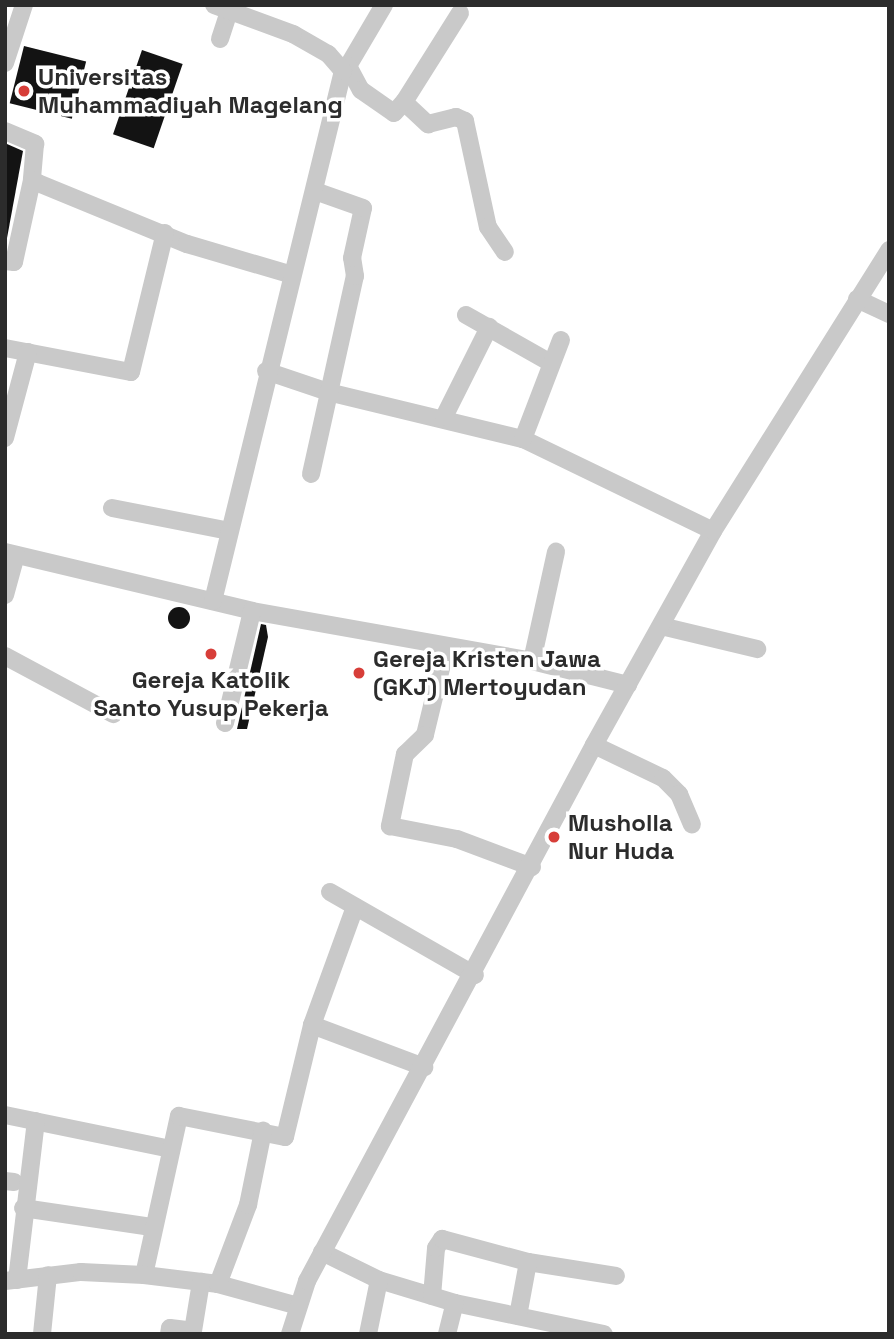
<!DOCTYPE html>
<style>
body{margin:0}
#map{position:relative;width:894px;height:1339px;overflow:hidden;background:#fff;font-family:"Space Grotesk",sans-serif}
div>[style]{position:absolute}
.building>*{inset:0;background:#131313;transform-origin:0 0}
.round{border-radius:50%}
.minor>*{height:18px;margin:-9px;padding:0 9px;transform-origin:9px;border-radius:9px;background:#c9c9c9}
.dots>*{width:19px;height:19px;translate:-50% -50%;box-sizing:border-box;border:4px solid #fff;border-radius:50%}
span{translate:-50% -50%;white-space:nowrap;text-align:center;line-height:1.15;-webkit-text-stroke:7px #fff;paint-order:stroke}
.poi-label{font-size:24px;color:#2c2c2c;font-weight:700}
.left{translate:0 -50%;text-align:left}
.frame{position:absolute;inset:0;border:7px solid #2c2c2c;pointer-events:none}
</style>
<div id="map">
<div class="building">
<div style="left:24px;top:46px;width:64px;height:59px;rotate:14deg"></div>
<div style="left:142px;top:50px;width:43px;height:89px;rotate:19deg"></div>
<div style="clip-path:polygon(7px 144px,23px 151px,5px 249px,5px 154px)"></div>
<div class="round" style="left:168px;top:607px;width:22px;height:22px"></div>
<div style="clip-path:polygon(261px 624px,266px 625px,268px 637px,247px 729px,237px 729px)"></div>
</div>
<div class="minor">
<div style="left:220px;top:39px;width:29px;rotate:-72deg"></div>
<div style="left:5px;top:63px;width:61px;rotate:-71.9deg"></div>
<div style="left:348px;top:66px;width:71px;rotate:-59.5deg"></div>
<div style="left:343px;top:71px;width:7px;rotate:-45deg"></div>
<div style="left:348px;top:66px;width:27px;rotate:62deg"></div>
<div style="left:361px;top:90px;width:40px;rotate:34.9deg"></div>
<div style="left:394px;top:113px;width:15px;rotate:-48deg"></div>
<div style="left:404px;top:102px;width:33px;rotate:43deg"></div>
<div style="left:428px;top:124px;width:29px;rotate:-14deg"></div>
<div style="left:456px;top:117px;width:10px;rotate:24deg"></div>
<div style="left:465px;top:121px;width:108px;rotate:77.8deg"></div>
<div style="left:488px;top:227px;width:30px;rotate:56deg"></div>
<div style="left:404px;top:102px;width:105px;rotate:-57.8deg"></div>
<div style="left:5px;top:131px;width:33px;rotate:23deg"></div>
<div style="left:35px;top:144px;width:36px;rotate:95deg"></div>
<div style="left:32px;top:180px;width:7px;rotate:27deg"></div>
<div style="left:38px;top:183px;width:161px;rotate:22.3deg"></div>
<div style="left:187px;top:244px;width:106px;rotate:16.4deg"></div>
<div style="left:5px;top:261px;width:9px;rotate:6deg"></div>
<div style="left:14px;top:262px;width:84px;rotate:-77.6deg"></div>
<div style="left:857px;top:299px;width:35px;rotate:25deg"></div>
<div style="left:466px;top:315px;width:98px;rotate:29.5deg"></div>
<div style="left:5px;top:348px;width:128px;rotate:10.8deg"></div>
<div style="left:131px;top:372px;width:143px;rotate:-76.3deg"></div>
<div style="left:266px;top:371px;width:65px;rotate:18.7deg"></div>
<div style="left:328px;top:392px;width:201px;rotate:13.6deg"></div>
<div style="left:523px;top:439px;width:211px;rotate:25.8deg"></div>
<div style="left:444px;top:417px;width:101px;rotate:-63.4deg"></div>
<div style="left:5px;top:438px;width:89px;rotate:-75deg"></div>
<div style="left:523px;top:439px;width:106px;rotate:-69deg"></div>
<div style="left:311px;top:474px;width:203px;rotate:-77.5deg"></div>
<div style="left:355px;top:276px;width:18px;rotate:-99deg"></div>
<div style="left:352px;top:258px;width:51px;rotate:-77.6deg"></div>
<div style="left:363px;top:208px;width:51px;rotate:-160.5deg"></div>
<div style="left:112px;top:508px;width:119px;rotate:11.1deg"></div>
<div style="left:5px;top:552px;width:254px;rotate:13.4deg"></div>
<div style="left:252px;top:611px;width:284px;rotate:10.1deg"></div>
<div style="left:532px;top:661px;width:99px;rotate:14deg"></div>
<div style="left:5px;top:595px;width:41px;rotate:-74.6deg"></div>
<div style="left:213px;top:601px;width:546px;rotate:-76.22deg"></div>
<div style="left:343px;top:71px;width:23px;rotate:-131deg"></div>
<div style="left:328px;top:54px;width:40px;rotate:-150.3deg"></div>
<div style="left:293px;top:34px;width:84px;rotate:-159.8deg"></div>
<div style="left:661px;top:626px;width:99px;rotate:13.5deg"></div>
<div style="left:446px;top:648px;width:89px;rotate:103.6deg"></div>
<div style="left:425px;top:735px;width:28px;rotate:136deg"></div>
<div style="left:405px;top:754px;width:74px;rotate:101.8deg"></div>
<div style="left:390px;top:826px;width:68px;rotate:11deg"></div>
<div style="left:457px;top:839px;width:80px;rotate:20.5deg"></div>
<div style="left:5px;top:656px;width:123px;rotate:28.2deg"></div>
<div style="left:532px;top:661px;width:112px;rotate:-77.6deg"></div>
<div style="left:225px;top:723px;width:115px;rotate:-76.4deg"></div>
<div style="left:594px;top:745px;width:76px;rotate:25.6deg"></div>
<div style="left:663px;top:778px;width:23px;rotate:45deg"></div>
<div style="left:679px;top:794px;width:33px;rotate:67deg"></div>
<div style="left:330px;top:892px;width:167px;rotate:29.8deg"></div>
<div style="left:312px;top:1025px;width:120px;rotate:20.6deg"></div>
<div style="left:5px;top:1115px;width:168px;rotate:11.6deg"></div>
<div style="left:5px;top:1181px;width:9px;rotate:6deg"></div>
<div style="left:23px;top:1208px;width:130px;rotate:8.4deg"></div>
<div style="left:322px;top:1252px;width:64px;rotate:26.2deg"></div>
<div style="left:379px;top:1280px;width:79px;rotate:16.8deg"></div>
<div style="left:455px;top:1303px;width:152px;rotate:11.8deg"></div>
<div style="left:144px;top:1275px;width:163px;rotate:-77.6deg"></div>
<div style="left:179px;top:1116px;width:108px;rotate:11.2deg"></div>
<div style="left:285px;top:1137px;width:115px;rotate:-76.4deg"></div>
<div style="left:312px;top:1025px;width:126px;rotate:-70deg"></div>
<div style="left:17px;top:1280px;width:160px;rotate:-83.2deg"></div>
<div style="left:5px;top:1281px;width:77px;rotate:-6.8deg"></div>
<div style="left:81px;top:1272px;width:63px;rotate:2.7deg"></div>
<div style="left:144px;top:1275px;width:75px;rotate:6.9deg"></div>
<div style="left:218px;top:1284px;width:80px;rotate:15.3deg"></div>
<div style="left:218px;top:1284px;width:85px;rotate:-69.2deg"></div>
<div style="left:248px;top:1205px;width:76px;rotate:-78.5deg"></div>
<div style="left:432px;top:1296px;width:48px;rotate:-85.2deg"></div>
<div style="left:436px;top:1248px;width:11px;rotate:-56deg"></div>
<div style="left:442px;top:1239px;width:89px;rotate:15deg"></div>
<div style="left:528px;top:1262px;width:89px;rotate:9deg"></div>
<div style="left:518px;top:1316px;width:55px;rotate:-79.5deg"></div>
<div style="left:42px;top:1334px;width:59px;rotate:-84.2deg"></div>
<div style="left:169px;top:1334px;width:6px;rotate:-81deg"></div>
<div style="left:170px;top:1328px;width:23px;rotate:7deg"></div>
<div style="left:193px;top:1331px;width:50px;rotate:-80.7deg"></div>
<div style="left:290px;top:1334px;width:56px;rotate:-72.2deg"></div>
<div style="left:307px;top:1281px;width:608px;rotate:-61.83deg"></div>
<div style="left:594px;top:745px;width:245px;rotate:-60.9deg"></div>
<div style="left:713px;top:531px;width:332px;rotate:-57.9deg"></div>
<div style="left:368px;top:1334px;width:55px;rotate:-78.5deg"></div>
<div style="left:447px;top:1334px;width:32px;rotate:-76deg"></div>
</div>
<div class="dots">
<div style="left:24px;top:91px;background:#d73e39"></div>
<div style="left:211px;top:654px;background:#d73e39"></div>
<div style="left:359px;top:673px;background:#d73e39"></div>
<div style="left:554px;top:837px;background:#d73e39"></div>
</div>
<div class="poi-label">
<span class="left" style="left:38px;top:91px">Universitas<br>Muhammadiyah Magelang</span>
<span class="left" style="left:373px;top:673px">Gereja Kristen Jawa<br>(GKJ) Mertoyudan</span>
<span style="left:211px;top:694px">Gereja Katolik<br>Santo Yusup Pekerja</span>
<span class="left" style="left:568px;top:837px">Musholla<br>Nur Huda</span>
</div>
<div class="frame"></div>
</div>
